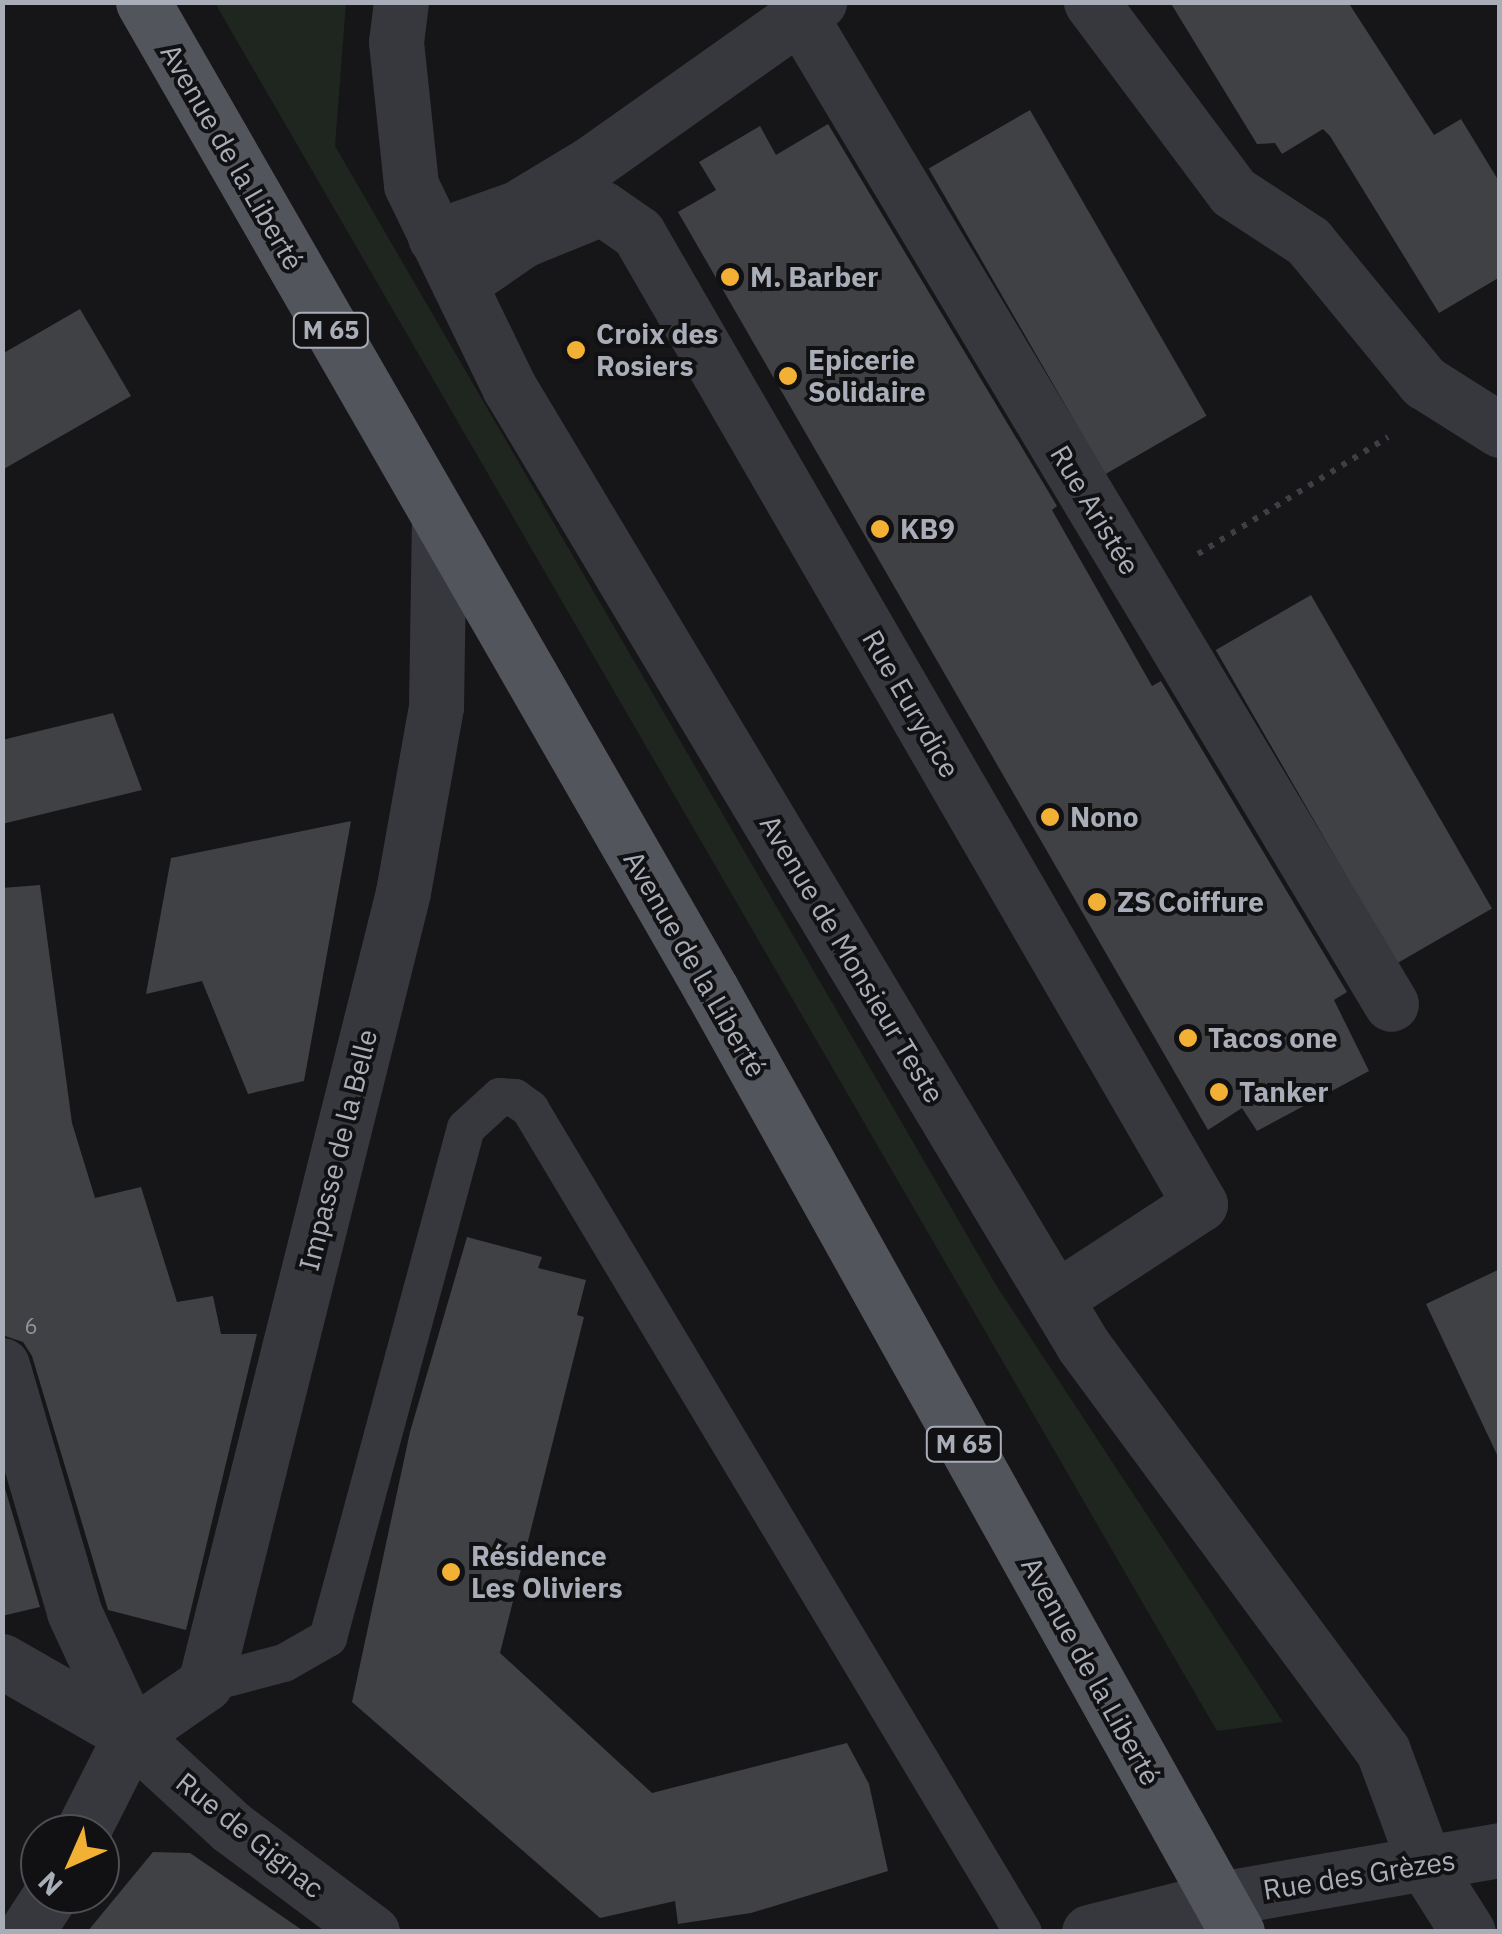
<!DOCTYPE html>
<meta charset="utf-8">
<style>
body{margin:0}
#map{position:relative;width:1502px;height:1934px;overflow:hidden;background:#161618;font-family:"IBM Plex Sans",sans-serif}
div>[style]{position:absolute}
.green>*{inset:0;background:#1e261f}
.building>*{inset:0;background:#404145;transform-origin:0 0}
.path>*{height:6px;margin-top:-3px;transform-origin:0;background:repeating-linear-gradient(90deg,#3d3f44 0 5px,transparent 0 13px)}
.lane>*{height:38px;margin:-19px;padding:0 19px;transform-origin:19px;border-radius:19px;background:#37383d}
.street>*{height:55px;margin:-27.5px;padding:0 27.5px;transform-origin:27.5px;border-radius:27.5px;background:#37383d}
.primary>*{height:55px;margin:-27.5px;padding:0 27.5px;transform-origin:27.5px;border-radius:27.5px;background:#53555c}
.dots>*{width:28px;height:28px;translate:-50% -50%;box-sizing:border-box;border:5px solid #111113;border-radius:50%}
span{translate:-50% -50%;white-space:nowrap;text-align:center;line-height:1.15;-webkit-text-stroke:8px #111113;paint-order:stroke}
.number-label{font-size:22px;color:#8e929b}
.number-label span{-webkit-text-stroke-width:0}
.shield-label span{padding:2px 8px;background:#111113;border:2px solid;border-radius:8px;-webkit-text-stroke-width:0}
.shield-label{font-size:25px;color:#a8adb8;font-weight:700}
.street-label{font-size:28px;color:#a8adb8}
.poi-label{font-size:28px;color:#a8adb8;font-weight:700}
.left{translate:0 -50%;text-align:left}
.frame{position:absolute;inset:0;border:5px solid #a8adb8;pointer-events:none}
.north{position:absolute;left:20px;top:1814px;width:100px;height:100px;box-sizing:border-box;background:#111113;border:2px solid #4d4f55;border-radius:50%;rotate:225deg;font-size:28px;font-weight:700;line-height:40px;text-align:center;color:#a8adb8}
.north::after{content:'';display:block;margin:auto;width:35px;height:45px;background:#f2b134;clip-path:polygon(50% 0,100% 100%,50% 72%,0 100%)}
</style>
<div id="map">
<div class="green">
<div style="clip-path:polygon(215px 3px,346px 3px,335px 146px,996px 1285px,1283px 1722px,1217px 1731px)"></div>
</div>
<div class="building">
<div style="clip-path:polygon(1170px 2px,1348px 2px,1434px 135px,1461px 119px,1500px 183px,1500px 277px,1439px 313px,1330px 136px,1323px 129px,1282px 154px,1275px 143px,1257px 144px)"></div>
<div style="left:1030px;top:110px;width:353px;height:117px;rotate:60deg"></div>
<div style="clip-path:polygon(828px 124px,1057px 506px,1052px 510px,1152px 686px,1161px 681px,1347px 992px,1334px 1000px,1369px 1071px,1257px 1131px,1242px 1108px,1208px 1130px,678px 212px,716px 190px,699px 162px,760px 126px,776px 155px)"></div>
<div style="clip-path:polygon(80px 309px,131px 396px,2px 470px,2px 354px)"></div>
<div style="left:1311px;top:595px;width:362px;height:110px;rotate:60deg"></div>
<div style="clip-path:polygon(113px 713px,142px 790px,2px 824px,2px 740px)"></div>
<div style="clip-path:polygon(351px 821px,304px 1081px,248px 1094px,202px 981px,146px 994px,171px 858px)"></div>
<div style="clip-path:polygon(40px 885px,72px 1123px,95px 1198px,141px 1187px,177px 1302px,213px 1296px,221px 1334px,257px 1334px,186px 1630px,108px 1610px,32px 1356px,23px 1342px,2px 1335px,2px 888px)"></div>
<div style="clip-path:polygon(467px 1237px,542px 1257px,538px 1268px,586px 1280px,577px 1315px,584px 1317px,500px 1653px,652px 1793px,847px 1743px,869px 1784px,888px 1871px,751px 1913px,678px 1924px,675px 1901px,600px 1918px,352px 1702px,410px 1432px)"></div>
<div style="clip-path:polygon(1500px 1269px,1500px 1461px,1426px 1304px)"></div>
<div style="clip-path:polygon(2px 1478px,40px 1607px,2px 1616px)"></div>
<div style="clip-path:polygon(153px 1852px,190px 1853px,305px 1932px,87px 1932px)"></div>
</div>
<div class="path">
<div style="left:1198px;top:554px;width:223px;rotate:-31.6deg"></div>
</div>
<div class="lane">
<div style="left:205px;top:1684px;width:82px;rotate:-14.9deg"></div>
<div style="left:284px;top:1663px;width:51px;rotate:-29.6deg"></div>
<div style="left:328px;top:1638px;width:528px;rotate:-74.86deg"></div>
<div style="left:466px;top:1128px;width:46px;rotate:-42.4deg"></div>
<div style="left:500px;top:1097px;width:15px;rotate:4deg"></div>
<div style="left:515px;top:1098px;width:19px;rotate:36deg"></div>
<div style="left:530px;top:1109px;width:959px;rotate:59.08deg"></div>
</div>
<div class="street">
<div style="left:401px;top:2px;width:40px;rotate:97.1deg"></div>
<div style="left:396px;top:42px;width:144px;rotate:84deg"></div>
<div style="left:411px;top:185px;width:225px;rotate:64.1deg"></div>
<div style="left:509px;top:387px;width:1117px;rotate:59.07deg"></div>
<div style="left:1083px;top:1345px;width:505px;rotate:53.54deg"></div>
<div style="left:1383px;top:1751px;width:121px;rotate:69.6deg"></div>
<div style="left:1425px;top:1864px;width:80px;rotate:57.7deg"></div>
<div style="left:1091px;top:2px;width:237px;rotate:53.2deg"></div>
<div style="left:1233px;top:192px;width:90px;rotate:33.2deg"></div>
<div style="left:1308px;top:241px;width:183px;rotate:50.6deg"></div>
<div style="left:1424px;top:382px;width:90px;rotate:32.3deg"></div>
<div style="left:800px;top:16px;width:1151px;rotate:59.11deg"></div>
<div style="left:435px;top:237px;width:87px;rotate:-19.5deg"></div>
<div style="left:517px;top:208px;width:85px;rotate:-31.1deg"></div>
<div style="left:590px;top:164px;width:281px;rotate:-35.3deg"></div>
<div style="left:459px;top:284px;width:78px;rotate:-34.5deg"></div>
<div style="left:523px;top:240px;width:85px;rotate:-22.1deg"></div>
<div style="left:602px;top:208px;width:44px;rotate:34.8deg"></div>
<div style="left:638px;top:233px;width:1122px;rotate:59.94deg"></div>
<div style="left:1200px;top:1204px;width:173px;rotate:146.8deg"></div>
<div style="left:2px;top:1365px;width:257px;rotate:73.7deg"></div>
<div style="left:74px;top:1612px;width:136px;rotate:65.1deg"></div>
<div style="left:2px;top:1661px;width:149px;rotate:29.8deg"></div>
<div style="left:131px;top:1735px;width:136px;rotate:42.6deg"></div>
<div style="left:231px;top:1827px;width:176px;rotate:36.7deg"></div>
<div style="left:81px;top:1834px;width:111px;rotate:-63.2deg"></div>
<div style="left:131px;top:1735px;width:90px;rotate:-34.6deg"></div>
<div style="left:205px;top:1684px;width:816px;rotate:-75.96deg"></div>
<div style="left:403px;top:892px;width:188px;rotate:-79.9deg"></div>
<div style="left:436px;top:707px;width:187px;rotate:-89.1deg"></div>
<div style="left:26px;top:1932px;width:45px;rotate:-56.7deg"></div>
<div style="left:1089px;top:1932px;width:134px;rotate:-14.2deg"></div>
<div style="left:1219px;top:1899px;width:285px;rotate:-9.9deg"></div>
</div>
<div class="primary">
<div style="left:143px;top:2px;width:1139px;rotate:60.08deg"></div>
<div style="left:711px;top:989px;width:1080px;rotate:60.85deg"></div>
</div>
<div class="dots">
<div style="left:730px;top:277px;background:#f2b134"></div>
<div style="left:576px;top:350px;background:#f2b134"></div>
<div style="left:788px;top:376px;background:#f2b134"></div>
<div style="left:880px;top:529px;background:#f2b134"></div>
<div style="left:1050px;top:817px;background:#f2b134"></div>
<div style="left:1097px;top:902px;background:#f2b134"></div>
<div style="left:1188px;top:1038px;background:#f2b134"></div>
<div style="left:1219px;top:1092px;background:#f2b134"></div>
<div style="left:451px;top:1572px;background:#f2b134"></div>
</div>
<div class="number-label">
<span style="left:31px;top:1326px">6</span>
</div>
<div class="shield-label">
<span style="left:331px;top:330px">M 65</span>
<span style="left:964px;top:1444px">M 65</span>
</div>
<div class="street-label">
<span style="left:232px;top:157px;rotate:60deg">Avenue de la Liberté</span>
<span style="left:1095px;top:510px;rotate:59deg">Rue Aristée</span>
<span style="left:911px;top:704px;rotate:60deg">Rue Eurydice</span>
<span style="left:852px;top:959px;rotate:59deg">Avenue de Monsieur Teste</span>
<span style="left:695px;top:964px;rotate:60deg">Avenue de la Liberté</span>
<span style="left:338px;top:1150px;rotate:-76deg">Impasse de la Belle</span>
<span style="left:1091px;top:1671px;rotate:61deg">Avenue de la Liberté</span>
<span style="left:250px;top:1835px;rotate:39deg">Rue de Gignac</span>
<span style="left:1359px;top:1875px;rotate:-9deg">Rue des Grèzes</span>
</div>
<div class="poi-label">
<span class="left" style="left:750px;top:277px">M. Barber</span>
<span class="left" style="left:596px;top:350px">Croix des<br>Rosiers</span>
<span class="left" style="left:808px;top:376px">Epicerie<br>Solidaire</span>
<span class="left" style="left:900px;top:529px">KB9</span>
<span class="left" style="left:1070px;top:817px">Nono</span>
<span class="left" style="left:1117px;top:902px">ZS Coiffure</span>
<span class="left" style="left:1208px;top:1038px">Tacos one</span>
<span class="left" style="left:1239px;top:1092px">Tanker</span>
<span class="left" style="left:471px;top:1572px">Résidence<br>Les Oliviers</span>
</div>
<div class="frame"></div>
<div class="north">N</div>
</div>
